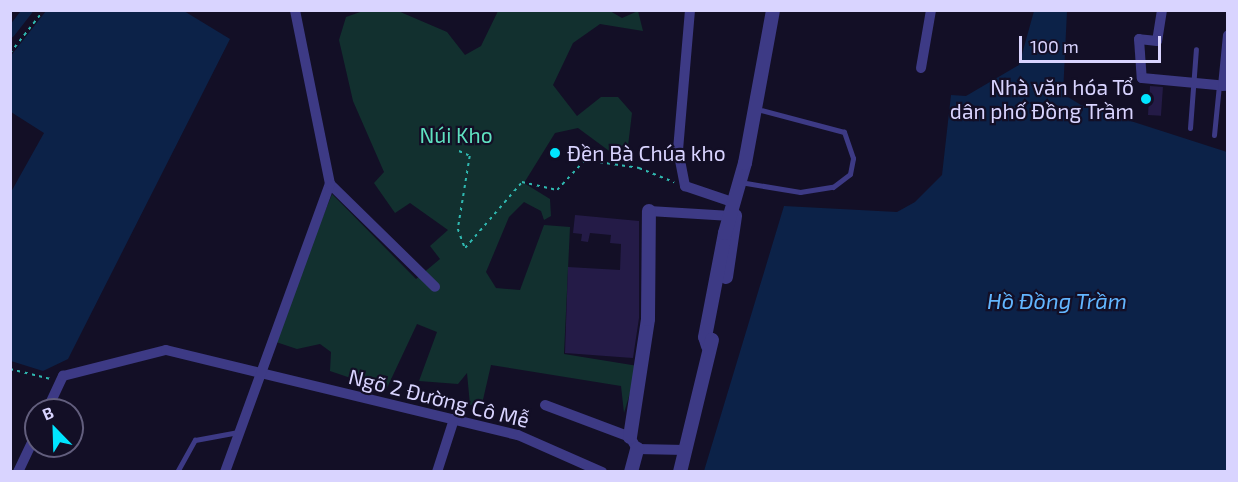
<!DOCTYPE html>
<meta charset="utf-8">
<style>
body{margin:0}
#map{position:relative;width:1238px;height:482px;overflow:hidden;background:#130f26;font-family:"Exo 2",sans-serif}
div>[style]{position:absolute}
.green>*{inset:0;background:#12302f}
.water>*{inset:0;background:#0c2248}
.canal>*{height:10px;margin:-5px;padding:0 5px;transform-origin:5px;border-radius:5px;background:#0c2248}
.building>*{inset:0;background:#241b47;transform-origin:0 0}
.path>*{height:1.5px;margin-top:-0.75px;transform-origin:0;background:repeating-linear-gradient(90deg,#2fb8b0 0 3px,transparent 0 7.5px)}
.service>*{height:5px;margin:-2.5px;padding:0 2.5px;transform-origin:2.5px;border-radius:2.5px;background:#3d3a85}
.minor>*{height:10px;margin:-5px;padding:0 5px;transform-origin:5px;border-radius:5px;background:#3d3a85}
.tertiary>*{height:14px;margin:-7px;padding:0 7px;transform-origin:7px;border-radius:7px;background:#3d3a85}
.dots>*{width:16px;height:16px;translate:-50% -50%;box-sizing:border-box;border:3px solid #130f26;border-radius:50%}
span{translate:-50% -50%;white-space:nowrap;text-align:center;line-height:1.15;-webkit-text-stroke:4.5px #130f26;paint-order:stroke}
.poi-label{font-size:21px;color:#d9d4ff}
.right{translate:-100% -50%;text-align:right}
.left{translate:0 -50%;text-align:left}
.park-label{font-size:21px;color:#5fe0c0}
.street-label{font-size:21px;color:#d9d4ff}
.water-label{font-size:22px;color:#62b6ff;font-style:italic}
.frame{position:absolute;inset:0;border:12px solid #d9d4ff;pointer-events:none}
.north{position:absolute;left:24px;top:398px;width:60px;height:60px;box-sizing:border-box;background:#130f26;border:2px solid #625e7d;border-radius:50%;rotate:337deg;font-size:16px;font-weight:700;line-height:24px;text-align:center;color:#d9d4ff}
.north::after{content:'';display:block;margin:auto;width:21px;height:27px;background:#00e5ff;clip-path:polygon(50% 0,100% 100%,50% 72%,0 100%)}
.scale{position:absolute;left:1019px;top:36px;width:142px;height:27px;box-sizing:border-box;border:3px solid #d9d4ff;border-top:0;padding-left:8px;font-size:18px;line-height:21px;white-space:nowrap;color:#d9d4ff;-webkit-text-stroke:4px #130f26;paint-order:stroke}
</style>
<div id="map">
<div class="green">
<div style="clip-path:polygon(363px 11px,398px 11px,447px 32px,465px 55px,481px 46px,498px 11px,610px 11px,622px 18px,638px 11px,643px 31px,600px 24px,573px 43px,553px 85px,577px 116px,601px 97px,618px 97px,632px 113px,628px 146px,616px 156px,578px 128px,555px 133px,524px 183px,550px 199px,551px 216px,544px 220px,541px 211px,524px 202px,509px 217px,486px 272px,496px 288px,520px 290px,544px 225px,570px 227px,564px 354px,638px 366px,624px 413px,621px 386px,491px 365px,482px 404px,470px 405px,467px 373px,458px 384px,419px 381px,437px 332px,417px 324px,386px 390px,330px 371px,331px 352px,320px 344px,297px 349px,273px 341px,332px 194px,416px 279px,440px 259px,430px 246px,448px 230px,410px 203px,395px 213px,374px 183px,384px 172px,353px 101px,339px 40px,346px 17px)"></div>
</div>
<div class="water">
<div style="clip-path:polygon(46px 11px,184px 11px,230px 39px,68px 359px,43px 371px,11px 361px,11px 192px,44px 133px,11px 112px,10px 57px)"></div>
<div style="clip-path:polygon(1034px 11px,1067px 11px,1063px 94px,1081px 105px,1227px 152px,1227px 471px,704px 471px,784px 206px,897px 212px,915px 202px,942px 175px,951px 95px,966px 96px,1019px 65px)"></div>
</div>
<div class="canal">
<div style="left:10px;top:33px;width:29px;rotate:-52deg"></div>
</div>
<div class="building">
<div style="left:1150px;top:86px;width:13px;height:29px;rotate:4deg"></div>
<div style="clip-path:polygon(575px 215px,639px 221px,639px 318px,633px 358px,565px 353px,568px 267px,620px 270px,621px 244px,610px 243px,611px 235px,590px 233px,588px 242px,581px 241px,582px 234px,573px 233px)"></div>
</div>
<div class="path">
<div style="left:10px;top:53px;width:55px;rotate:-51.7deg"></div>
<div style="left:459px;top:151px;width:12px;rotate:24deg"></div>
<div style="left:470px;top:156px;width:74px;rotate:99.3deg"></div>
<div style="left:458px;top:229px;width:20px;rotate:70deg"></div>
<div style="left:465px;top:248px;width:87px;rotate:-49.2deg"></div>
<div style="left:522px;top:182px;width:36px;rotate:13deg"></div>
<div style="left:557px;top:190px;width:41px;rotate:-47deg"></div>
<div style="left:585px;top:160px;width:55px;rotate:8.4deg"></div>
<div style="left:639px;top:168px;width:38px;rotate:22deg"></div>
<div style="left:10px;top:369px;width:42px;rotate:13.7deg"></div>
</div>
<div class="service">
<div style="left:1190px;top:128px;width:79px;rotate:-85.7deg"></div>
<div style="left:1214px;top:135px;width:50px;rotate:-84.3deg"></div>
<div style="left:740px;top:182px;width:61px;rotate:9.5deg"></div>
<div style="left:800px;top:192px;width:33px;rotate:-9deg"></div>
<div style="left:833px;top:187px;width:21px;rotate:-37deg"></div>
<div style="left:850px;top:174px;width:16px;rotate:-79deg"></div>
<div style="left:853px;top:158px;width:28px;rotate:-109deg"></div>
<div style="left:844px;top:132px;width:90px;rotate:-165.2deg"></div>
<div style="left:177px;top:472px;width:37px;rotate:-61deg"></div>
<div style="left:195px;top:440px;width:44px;rotate:-10.5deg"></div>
</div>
<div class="minor">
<div style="left:690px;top:10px;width:141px;rotate:94.9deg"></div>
<div style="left:678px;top:150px;width:37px;rotate:79deg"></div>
<div style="left:685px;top:186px;width:53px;rotate:18.8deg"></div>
<div style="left:1162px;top:10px;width:31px;rotate:99deg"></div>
<div style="left:1157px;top:41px;width:18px;rotate:-174deg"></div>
<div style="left:1139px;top:39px;width:39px;rotate:86deg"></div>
<div style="left:1142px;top:78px;width:86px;rotate:5.3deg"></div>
<div style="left:921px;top:68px;width:59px;rotate:-80.2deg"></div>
<div style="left:1223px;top:86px;width:51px;rotate:-84.4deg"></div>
<div style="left:330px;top:184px;width:147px;rotate:44.4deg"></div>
<div style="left:649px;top:211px;width:82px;rotate:3.5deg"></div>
<div style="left:545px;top:405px;width:91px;rotate:20.6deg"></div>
<div style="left:630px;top:437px;width:14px;rotate:60deg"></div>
<div style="left:637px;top:449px;width:48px;rotate:1.2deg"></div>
<div style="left:47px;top:410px;width:38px;rotate:-65deg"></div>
<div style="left:63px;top:376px;width:106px;rotate:-14.2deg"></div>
<div style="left:166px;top:350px;width:362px;rotate:13.6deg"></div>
<div style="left:518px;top:435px;width:92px;rotate:23.8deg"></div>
<div style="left:18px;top:472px;width:42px;rotate:-64.7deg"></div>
<div style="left:225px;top:472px;width:307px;rotate:-70deg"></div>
<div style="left:330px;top:184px;width:177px;rotate:-101.4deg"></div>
<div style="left:437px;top:472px;width:56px;rotate:-72.2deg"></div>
</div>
<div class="tertiary">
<div style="left:726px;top:277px;width:62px;rotate:-81.6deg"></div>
<div style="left:708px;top:346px;width:9px;rotate:-108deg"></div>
<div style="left:705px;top:337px;width:106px;rotate:-79.1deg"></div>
<div style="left:725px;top:233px;width:73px;rotate:-74.1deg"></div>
<div style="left:745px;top:163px;width:156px;rotate:-79.6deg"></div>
<div style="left:630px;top:437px;width:119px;rotate:-81.3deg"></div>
<div style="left:648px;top:319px;width:108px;rotate:-89.5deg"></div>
<div style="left:631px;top:472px;width:24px;rotate:-75deg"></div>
<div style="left:680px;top:472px;width:136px;rotate:-76.4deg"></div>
</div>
<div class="dots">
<div style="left:1146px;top:99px;background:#00e5ff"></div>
<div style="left:555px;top:153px;background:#00e5ff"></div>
</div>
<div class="poi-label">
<span class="right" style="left:1134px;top:99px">Nhà văn hóa Tổ<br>dân phố Đồng Trầm</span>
<span class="left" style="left:567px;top:153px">Đền Bà Chúa kho</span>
</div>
<div class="park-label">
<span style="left:456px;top:135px">Núi Kho</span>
</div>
<div class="street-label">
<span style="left:439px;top:398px;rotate:14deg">Ngõ 2 Đường Cô Mễ</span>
</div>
<div class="water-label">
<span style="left:1057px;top:301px">Hồ Đồng Trầm</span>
</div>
<div class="frame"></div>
<div class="north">B</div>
<div class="scale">100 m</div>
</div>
